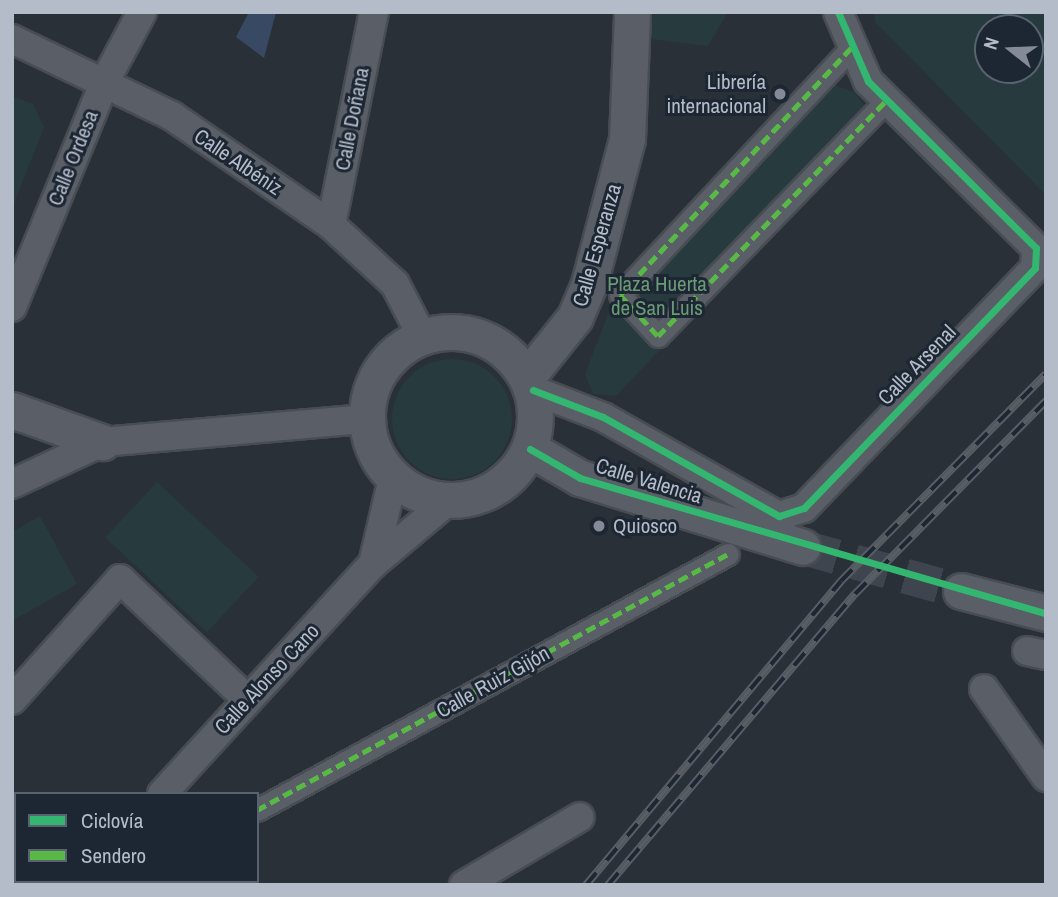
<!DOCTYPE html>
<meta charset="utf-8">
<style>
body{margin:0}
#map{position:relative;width:1058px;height:897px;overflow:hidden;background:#2a3038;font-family:"Archivo Narrow",sans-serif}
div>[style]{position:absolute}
.green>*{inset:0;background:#273a3e;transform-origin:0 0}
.round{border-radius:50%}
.water>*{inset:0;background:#384963}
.tertiary-tunnel>*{height:35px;margin-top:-17.5px;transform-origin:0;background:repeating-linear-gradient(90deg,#3f454e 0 35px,transparent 0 53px)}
.roads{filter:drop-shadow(2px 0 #484c53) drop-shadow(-2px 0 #484c53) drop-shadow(0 2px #484c53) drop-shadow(0 -2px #484c53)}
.pedestrian>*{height:21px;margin:-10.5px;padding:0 10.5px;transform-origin:10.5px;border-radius:10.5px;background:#5a5e66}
.minor>*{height:28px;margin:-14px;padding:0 14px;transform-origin:14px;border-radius:14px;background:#5a5e66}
.tertiary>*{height:35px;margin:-17.5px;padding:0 17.5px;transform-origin:17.5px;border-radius:17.5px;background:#5a5e66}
.tertiary>.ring{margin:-17.5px;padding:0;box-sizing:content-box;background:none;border:35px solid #5a5e66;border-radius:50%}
.rail>*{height:8px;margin-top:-4px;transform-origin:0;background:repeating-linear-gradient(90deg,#1d2633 0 16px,#595d64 0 32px);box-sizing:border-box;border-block:2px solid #595d64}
.quiet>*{height:5px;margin-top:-2.5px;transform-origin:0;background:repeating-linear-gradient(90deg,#58b947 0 10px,transparent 0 15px)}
.cycleway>*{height:7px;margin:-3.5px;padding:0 3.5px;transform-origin:3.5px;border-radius:3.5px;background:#33b770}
.dots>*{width:19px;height:19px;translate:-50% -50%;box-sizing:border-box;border:4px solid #1d2633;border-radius:50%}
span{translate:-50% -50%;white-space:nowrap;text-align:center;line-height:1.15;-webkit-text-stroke:6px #1d2633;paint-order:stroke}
.poi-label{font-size:21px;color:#b4bcc9}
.right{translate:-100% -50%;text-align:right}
.left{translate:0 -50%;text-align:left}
.street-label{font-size:21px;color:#b4bcc9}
.park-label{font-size:21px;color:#6b9a76}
.frame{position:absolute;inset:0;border:14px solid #b4bcc9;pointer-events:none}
.legend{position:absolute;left:14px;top:792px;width:245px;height:91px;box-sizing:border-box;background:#1d2633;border:2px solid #59626f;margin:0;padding:9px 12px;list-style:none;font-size:21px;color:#b4bcc9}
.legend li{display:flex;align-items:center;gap:14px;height:35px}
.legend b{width:35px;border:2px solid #59626f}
.north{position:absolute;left:974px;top:14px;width:70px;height:70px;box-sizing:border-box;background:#1d2633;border:2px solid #59626f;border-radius:50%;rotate:288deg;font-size:19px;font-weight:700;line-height:28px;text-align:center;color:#b4bcc9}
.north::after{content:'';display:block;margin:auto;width:24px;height:32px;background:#848b96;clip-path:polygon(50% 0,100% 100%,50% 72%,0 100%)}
</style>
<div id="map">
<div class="green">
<div style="clip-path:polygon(653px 12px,728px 12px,708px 46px,651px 39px)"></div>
<div style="clip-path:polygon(evenodd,874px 12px,1046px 12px,1046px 195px,875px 22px,874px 12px,1030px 28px,1030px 70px,988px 70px,988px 28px,1030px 28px)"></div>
<div style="clip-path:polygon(815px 78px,854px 92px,870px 112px,870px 130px,616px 396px,593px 394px,585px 374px,625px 271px)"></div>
<div style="clip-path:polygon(12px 96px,33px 104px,44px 127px,12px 209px)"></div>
<div class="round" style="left:392px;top:359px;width:120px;height:120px"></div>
<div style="left:157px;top:482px;width:139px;height:76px;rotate:43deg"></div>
<div style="clip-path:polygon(40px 516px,77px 584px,12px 621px,12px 532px)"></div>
</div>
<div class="water">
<div style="clip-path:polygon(249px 12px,276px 12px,264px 58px,236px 37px)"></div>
</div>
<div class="tertiary-tunnel">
<div style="left:803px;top:547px;width:164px;rotate:15.6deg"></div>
</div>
<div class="roads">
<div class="pedestrian">
<div style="left:851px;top:48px;width:338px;rotate:133.1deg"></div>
<div style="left:620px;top:295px;width:56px;rotate:47.2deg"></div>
<div style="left:658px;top:336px;width:329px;rotate:-45.9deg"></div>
<div style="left:257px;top:810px;width:536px;rotate:-28.53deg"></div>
</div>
<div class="minor">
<div style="left:12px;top:39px;width:178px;rotate:25.7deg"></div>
<div style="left:172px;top:116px;width:193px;rotate:34.4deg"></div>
<div style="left:331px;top:225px;width:87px;rotate:42.7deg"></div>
<div style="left:395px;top:284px;width:59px;rotate:62.6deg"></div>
<div style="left:331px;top:225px;width:217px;rotate:-78.6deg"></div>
<div style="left:12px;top:307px;width:244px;rotate:-67.6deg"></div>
<div style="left:105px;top:81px;width:78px;rotate:-61.8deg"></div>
<div style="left:533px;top:390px;width:75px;rotate:21.1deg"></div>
<div style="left:603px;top:417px;width:202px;rotate:29.4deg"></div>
<div style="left:779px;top:516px;width:26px;rotate:-18deg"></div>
<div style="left:804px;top:508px;width:333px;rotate:-46.1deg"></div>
<div style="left:1035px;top:268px;width:20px;rotate:-87deg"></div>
<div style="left:1036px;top:248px;width:237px;rotate:-135.2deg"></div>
<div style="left:868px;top:81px;width:75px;rotate:-113.5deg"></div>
<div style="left:12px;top:484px;width:99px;rotate:-25deg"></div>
<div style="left:102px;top:442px;width:265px;rotate:-5deg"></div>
<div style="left:373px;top:564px;width:88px;rotate:-76.9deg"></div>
<div style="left:1027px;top:651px;width:19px;rotate:12deg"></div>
<div style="left:984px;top:689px;width:108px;rotate:54.8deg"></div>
<div style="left:12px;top:700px;width:162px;rotate:-48.2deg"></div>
<div style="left:120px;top:579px;width:176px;rotate:43.4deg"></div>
<div style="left:162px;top:794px;width:312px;rotate:-47.5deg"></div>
<div style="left:373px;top:564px;width:98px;rotate:-40deg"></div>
<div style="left:228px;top:881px;width:4px;rotate:63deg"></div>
<div style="left:78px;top:885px;width:5px;rotate:-53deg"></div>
<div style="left:464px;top:885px;width:134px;rotate:-30.4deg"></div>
</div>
<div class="tertiary">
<div class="ring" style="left:367px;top:332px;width:133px;height:133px"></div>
<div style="left:527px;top:377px;width:77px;rotate:-51.3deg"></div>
<div style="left:575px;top:317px;width:36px;rotate:-67deg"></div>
<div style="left:589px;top:284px;width:150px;rotate:-75.3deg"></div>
<div style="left:627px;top:139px;width:127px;rotate:-87.7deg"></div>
<div style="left:12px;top:410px;width:96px;rotate:19.6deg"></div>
<div style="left:530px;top:449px;width:58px;rotate:30.1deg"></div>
<div style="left:580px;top:478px;width:233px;rotate:17.2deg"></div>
<div style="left:961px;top:591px;width:88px;rotate:14.5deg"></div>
</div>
</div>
<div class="rail">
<div style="left:586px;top:885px;width:397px;rotate:-50deg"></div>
<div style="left:841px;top:581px;width:291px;rotate:-45.3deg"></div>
<div style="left:608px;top:885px;width:382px;rotate:-49.7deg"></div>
<div style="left:855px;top:594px;width:272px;rotate:-45.3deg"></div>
</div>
<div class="quiet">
<div style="left:851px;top:48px;width:338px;rotate:133.1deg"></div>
<div style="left:620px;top:295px;width:56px;rotate:47.2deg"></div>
<div style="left:658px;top:336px;width:329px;rotate:-45.9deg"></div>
<div style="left:257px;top:810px;width:536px;rotate:-28.53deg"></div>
</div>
<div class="cycleway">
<div style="left:533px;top:390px;width:75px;rotate:21.1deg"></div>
<div style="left:603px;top:417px;width:202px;rotate:29.4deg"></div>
<div style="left:779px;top:516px;width:26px;rotate:-18deg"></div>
<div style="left:804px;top:508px;width:333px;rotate:-46.1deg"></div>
<div style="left:1035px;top:268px;width:20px;rotate:-87deg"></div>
<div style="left:1036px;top:248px;width:237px;rotate:-135.2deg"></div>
<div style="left:868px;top:81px;width:75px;rotate:-113.5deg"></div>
<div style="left:530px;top:449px;width:58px;rotate:30.1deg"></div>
<div style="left:580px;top:478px;width:485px;rotate:16.2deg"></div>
</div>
<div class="dots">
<div style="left:780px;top:94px;background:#848b96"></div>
<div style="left:599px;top:526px;background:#848b96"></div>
</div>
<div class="poi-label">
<span class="right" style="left:766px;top:94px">Librería<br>internacional</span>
<span class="left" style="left:613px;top:526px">Quiosco</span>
</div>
<div class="street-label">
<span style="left:352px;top:119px;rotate:-79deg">Calle Doñana</span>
<span style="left:73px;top:158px;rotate:-68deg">Calle Ordesa</span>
<span style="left:238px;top:162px;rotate:34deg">Calle Albéniz</span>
<span style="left:597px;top:245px;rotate:-74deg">Calle Esperanza</span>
<span style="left:917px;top:365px;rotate:-46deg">Calle Arsenal</span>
<span style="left:649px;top:481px;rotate:17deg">Calle Valencia</span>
<span style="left:267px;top:679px;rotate:-47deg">Calle Alonso Cano</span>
<span style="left:493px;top:682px;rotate:-29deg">Calle Ruiz Gijón</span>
</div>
<div class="park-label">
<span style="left:657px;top:296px">Plaza Huerta<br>de San Luis</span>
</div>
<div class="frame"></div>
<ul class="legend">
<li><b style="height:9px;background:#33b770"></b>Ciclovía</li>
<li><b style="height:9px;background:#58b947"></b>Sendero</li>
</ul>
<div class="north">N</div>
</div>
